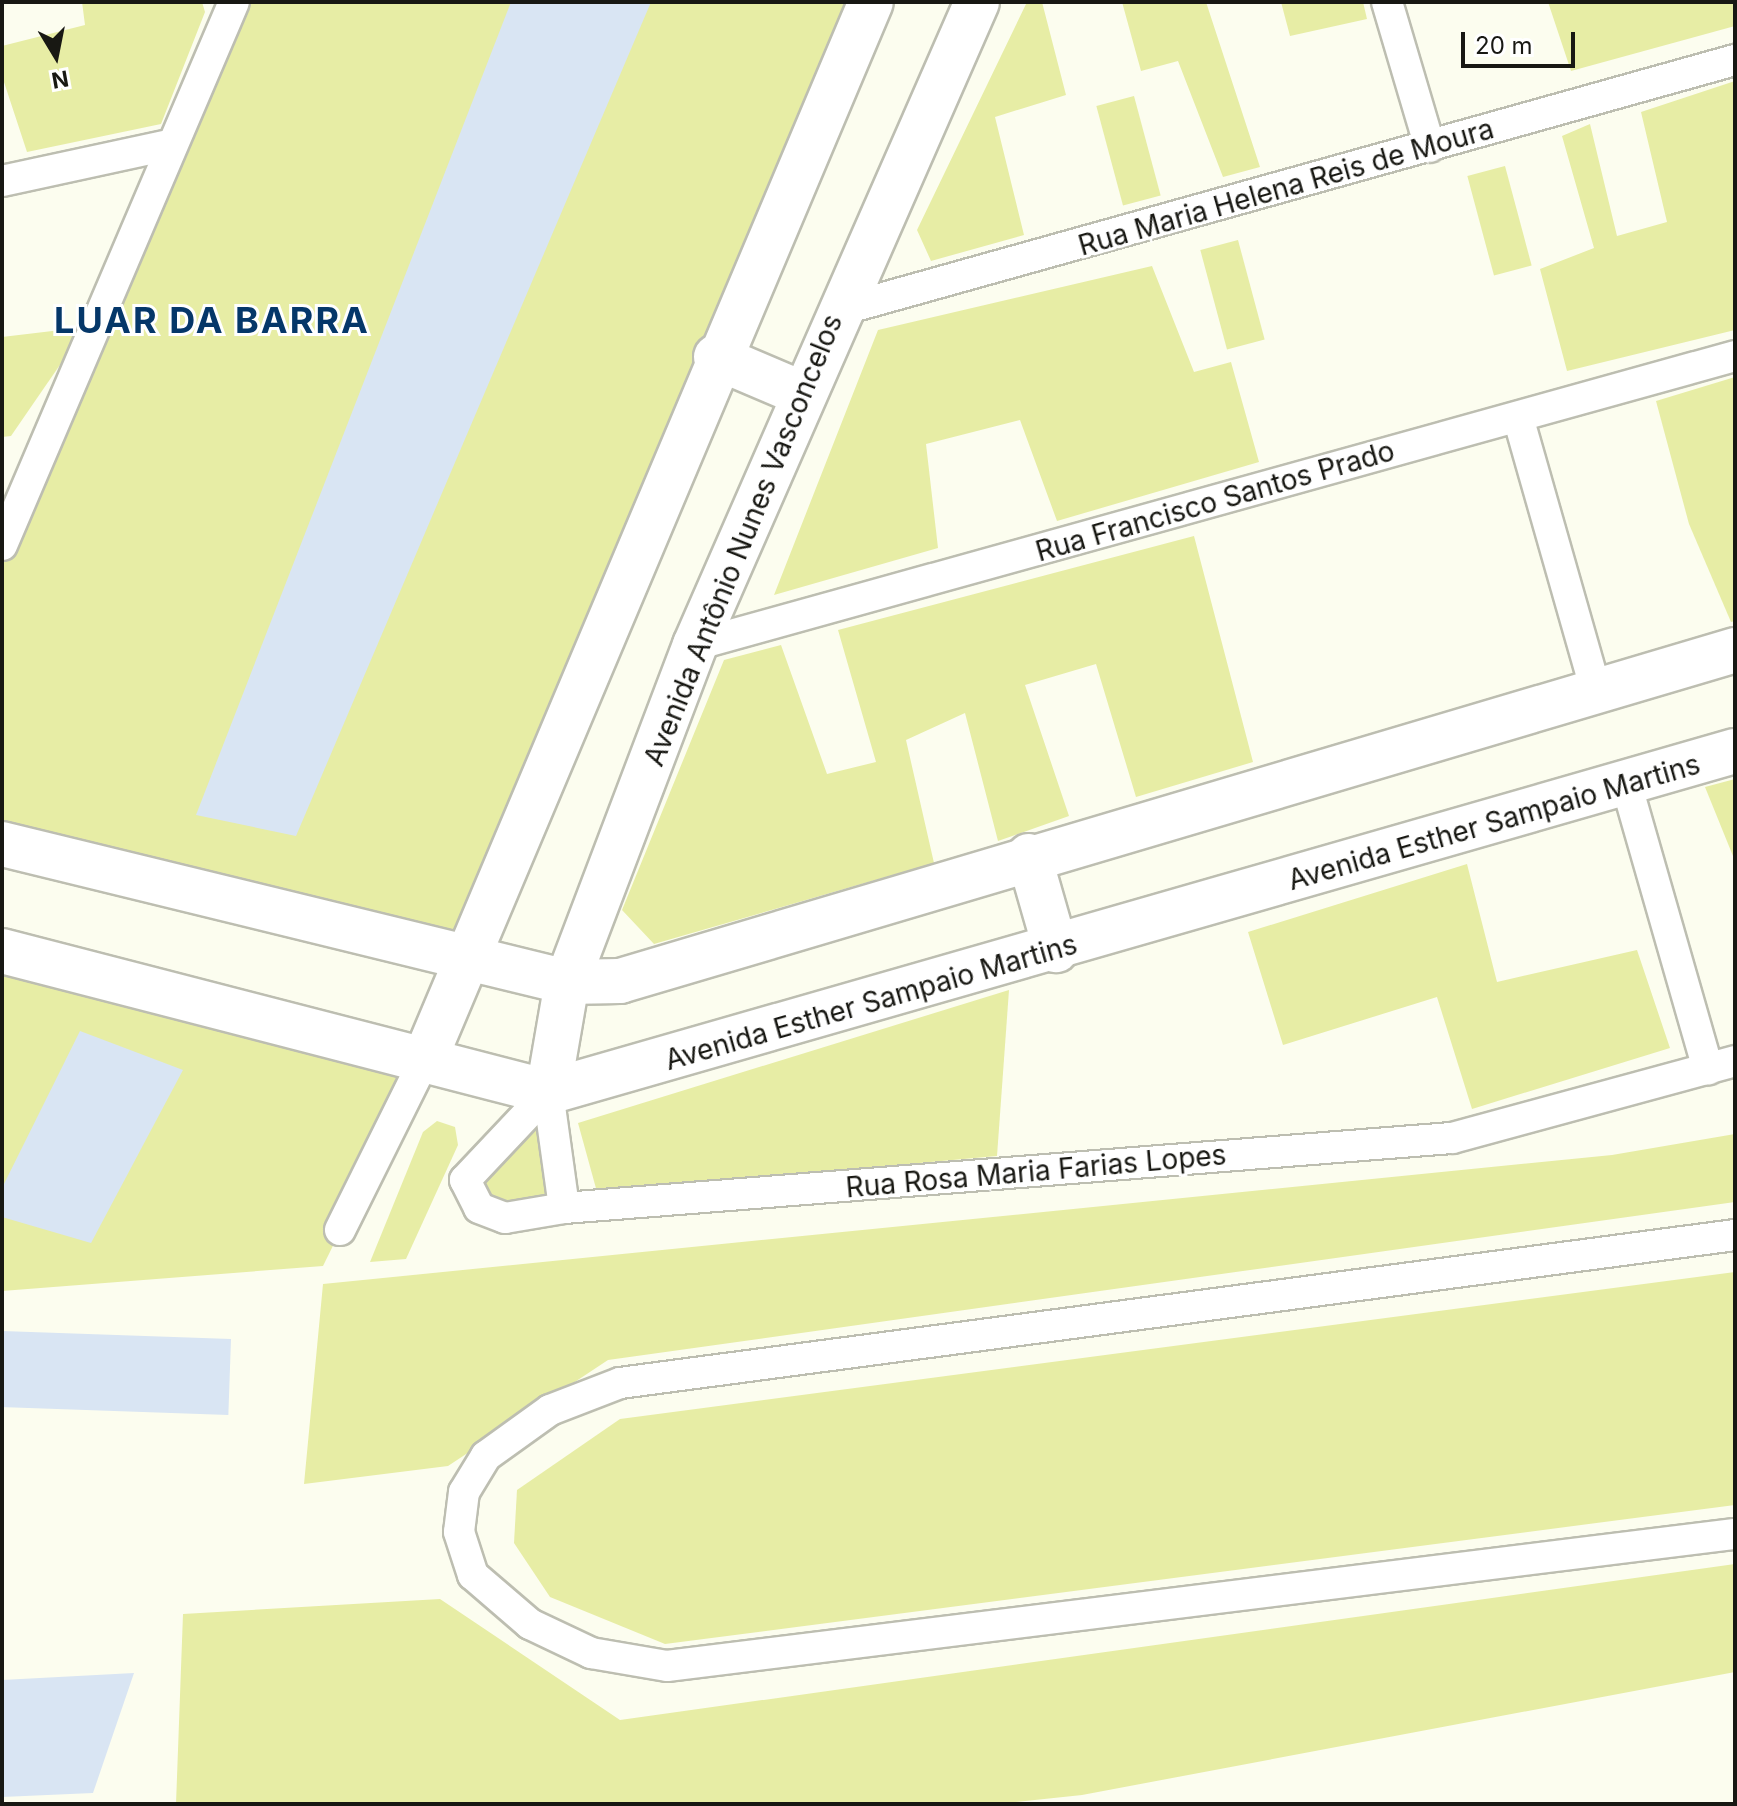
<!DOCTYPE html>
<meta charset="utf-8">
<style>
body{margin:0}
#map{position:relative;width:1737px;height:1806px;overflow:hidden;background:#fcfdef;font-family:Inter,sans-serif}
div>[style]{position:absolute}
.green>*{inset:0;background:#e7eda5;transform-origin:0 0}
.water>*{inset:0;background:#d9e5f3;transform-origin:0 0}
.roads{filter:drop-shadow(2px 0 #bdbeb1) drop-shadow(-2px 0 #bdbeb1) drop-shadow(0 2px #bdbeb1) drop-shadow(0 -2px #bdbeb1)}
.street>*{height:30px;margin:-15px;padding:0 15px;transform-origin:15px;border-radius:15px;background:#fff}
.secondary>*{height:44px;margin:-22px;padding:0 22px;transform-origin:22px;border-radius:22px;background:#fff}
span{translate:-50% -50%;white-space:nowrap;text-align:center;line-height:1.15;-webkit-text-stroke:6px #fff;paint-order:stroke}
.street-label{font-size:28px;color:#181813}
.district-label{font-size:36px;color:#053769;font-weight:700;letter-spacing:2px}
.frame{position:absolute;inset:0;border:4px solid #181813;pointer-events:none}
.north{position:absolute;left:16px;top:16px;width:80px;height:80px;-webkit-text-stroke:6px #fff;paint-order:stroke;rotate:170deg;font-size:22px;font-weight:700;line-height:32px;text-align:center;color:#181813}
.north::after{content:'';display:block;margin:auto;width:28px;height:36px;background:#181813;clip-path:polygon(50% 0,100% 100%,50% 72%,0 100%)}
.scale{position:absolute;left:1461px;top:32px;width:114px;height:36px;box-sizing:border-box;border:4px solid #181813;border-top:0;padding-left:10px;font-size:24px;line-height:28px;white-space:nowrap;color:#181813;-webkit-text-stroke:6px #fff;paint-order:stroke}
</style>
<div id="map">
<div class="green">
<div style="clip-path:polygon(82px 2px,202px 2px,205px 12px,161px 124px,27px 152px,2px 76px,2px 46px,85px 25px)"></div>
<div style="clip-path:polygon(234px 2px,877px 2px,470px 959px,2px 844px,2px 545px)"></div>
<div style="clip-path:polygon(1027px 2px,1042px 2px,1066px 95px,995px 117px,1024px 235px,931px 261px,917px 230px)"></div>
<div style="clip-path:polygon(1122px 2px,1206px 2px,1260px 167px,1223px 177px,1178px 61px,1141px 71px)"></div>
<div style="clip-path:polygon(1281px 2px,1363px 2px,1367px 19px,1290px 36px)"></div>
<div style="clip-path:polygon(1548px 2px,1735px 2px,1735px 26px,1571px 71px)"></div>
<div style="clip-path:polygon(1735px 81px,1735px 330px,1567px 371px,1540px 269px,1594px 248px,1562px 136px,1590px 124px,1617px 236px,1667px 222px,1641px 112px)"></div>
<div style="left:1134px;top:96px;width:103px;height:39px;rotate:75deg"></div>
<div style="left:1505px;top:166px;width:103px;height:39px;rotate:75deg"></div>
<div style="left:1238px;top:240px;width:103px;height:39px;rotate:75deg"></div>
<div style="clip-path:polygon(1152px 266px,1194px 372px,1231px 362px,1259px 462px,1057px 521px,1020px 420px,926px 444px,938px 548px,774px 595px,878px 330px)"></div>
<div style="clip-path:polygon(86px 327px,11px 436px,2px 437px,2px 337px)"></div>
<div style="clip-path:polygon(1735px 377px,1735px 621px,1731px 622px,1689px 524px,1656px 401px)"></div>
<div style="clip-path:polygon(1194px 536px,1253px 762px,1136px 797px,1096px 664px,1025px 685px,1069px 816px,998px 841px,965px 713px,906px 740px,934px 863px,654px 944px,622px 910px,724px 660px,781px 645px,827px 774px,876px 762px,838px 630px)"></div>
<div style="clip-path:polygon(1735px 779px,1735px 861px,1705px 787px)"></div>
<div style="clip-path:polygon(1467px 864px,1497px 982px,1637px 950px,1670px 1048px,1472px 1109px,1437px 997px,1283px 1045px,1248px 932px)"></div>
<div style="clip-path:polygon(2px 951px,424px 1061px,323px 1266px,2px 1291px)"></div>
<div style="clip-path:polygon(1009px 990px,997px 1156px,597px 1192px,578px 1123px)"></div>
<div style="clip-path:polygon(548px 1092px,563px 1189px,505px 1218px,465px 1180px)"></div>
<div style="clip-path:polygon(437px 1121px,455px 1127px,458px 1145px,406px 1259px,370px 1262px,423px 1132px)"></div>
<div style="clip-path:polygon(1735px 1134px,1735px 1202px,608px 1360px,448px 1466px,304px 1484px,323px 1284px,1612px 1155px)"></div>
<div style="clip-path:polygon(1735px 1272px,1735px 1505px,665px 1644px,550px 1597px,514px 1543px,517px 1490px,620px 1419px)"></div>
<div style="clip-path:polygon(1735px 1564px,1735px 1672px,1082px 1795px,998px 1804px,176px 1804px,183px 1614px,440px 1599px,620px 1720px)"></div>
</div>
<div class="water">
<div style="clip-path:polygon(511px 2px,651px 2px,296px 836px,196px 815px)"></div>
<div style="clip-path:polygon(80px 1031px,183px 1070px,91px 1243px,2px 1217px,2px 1188px)"></div>
<div style="left:231px;top:1339px;width:76px;height:229px;rotate:92deg"></div>
<div style="clip-path:polygon(134px 1673px,93px 1793px,2px 1797px,2px 1680px)"></div>
</div>
<div class="roads">
<div class="street">
<div style="left:1387px;top:2px;width:151px;rotate:73.5deg"></div>
<div style="left:2px;top:181px;width:171px;rotate:-12.2deg"></div>
<div style="left:837px;top:311px;width:932px;rotate:-15.62deg"></div>
<div style="left:1518px;top:417px;width:284px;rotate:74.1deg"></div>
<div style="left:2px;top:545px;width:590px;rotate:-66.87deg"></div>
<div style="left:695px;top:645px;width:1079px;rotate:-15.53deg"></div>
<div style="left:1626px;top:783px;width:298px;rotate:74deg"></div>
<div style="left:548px;top:1092px;width:117px;rotate:82.1deg"></div>
<div style="left:564px;top:1208px;width:891px;rotate:-4.51deg"></div>
<div style="left:1452px;top:1138px;width:293px;rotate:-15.2deg"></div>
<div style="left:548px;top:1092px;width:121px;rotate:133.3deg"></div>
<div style="left:465px;top:1180px;width:31px;rotate:63deg"></div>
<div style="left:479px;top:1208px;width:28px;rotate:21deg"></div>
<div style="left:505px;top:1218px;width:60px;rotate:-9.6deg"></div>
<div style="left:340px;top:1230px;width:189px;rotate:-63.6deg"></div>
<div style="left:1735px;top:1235px;width:1125px;rotate:172.44deg"></div>
<div style="left:620px;top:1383px;width:75px;rotate:158.9deg"></div>
<div style="left:550px;top:1410px;width:79px;rotate:144.3deg"></div>
<div style="left:486px;top:1456px;width:42px;rotate:121.4deg"></div>
<div style="left:464px;top:1492px;width:40px;rotate:97.1deg"></div>
<div style="left:459px;top:1532px;width:45px;rotate:72deg"></div>
<div style="left:473px;top:1575px;width:75px;rotate:40.7deg"></div>
<div style="left:530px;top:1624px;width:68px;rotate:25.4deg"></div>
<div style="left:591px;top:1653px;width:77px;rotate:9.7deg"></div>
<div style="left:667px;top:1666px;width:1076px;rotate:-7.05deg"></div>
</div>
<div class="secondary">
<div style="left:716px;top:357px;width:92px;rotate:23deg"></div>
<div style="left:2px;top:844px;width:582px;rotate:13.73deg"></div>
<div style="left:567px;top:982px;width:53px;rotate:-1.1deg"></div>
<div style="left:620px;top:981px;width:1163px;rotate:-16.53deg"></div>
<div style="left:1029px;top:856px;width:98px;rotate:74deg"></div>
<div style="left:2px;top:951px;width:564px;rotate:14.48deg"></div>
<div style="left:548px;top:1092px;width:1235px;rotate:-16.03deg"></div>
<div style="left:424px;top:1061px;width:1149px;rotate:-67.12deg"></div>
<div style="left:548px;top:1092px;width:112px;rotate:-80.2deg"></div>
<div style="left:567px;top:982px;width:360px;rotate:-69.2deg"></div>
<div style="left:695px;top:645px;width:702px;rotate:-66.32deg"></div>
</div>
</div>
<div class="street-label">
<span style="left:1286px;top:187px;rotate:-16deg">Rua Maria Helena Reis de Moura</span>
<span style="left:1215px;top:501px;rotate:-16deg">Rua Francisco Santos Prado</span>
<span style="left:743px;top:540px;rotate:-68deg">Avenida Antônio Nunes Vasconcelos</span>
<span style="left:1494px;top:822px;rotate:-16deg">Avenida Esther Sampaio Martins</span>
<span style="left:871px;top:1002px;rotate:-16deg">Avenida Esther Sampaio Martins</span>
<span style="left:1036px;top:1171px;rotate:-5deg">Rua Rosa Maria Farias Lopes</span>
</div>
<div class="district-label">
<span style="left:212px;top:321px">LUAR DA BARRA</span>
</div>
<div class="frame"></div>
<div class="north">N</div>
<div class="scale">20 m</div>
</div>
